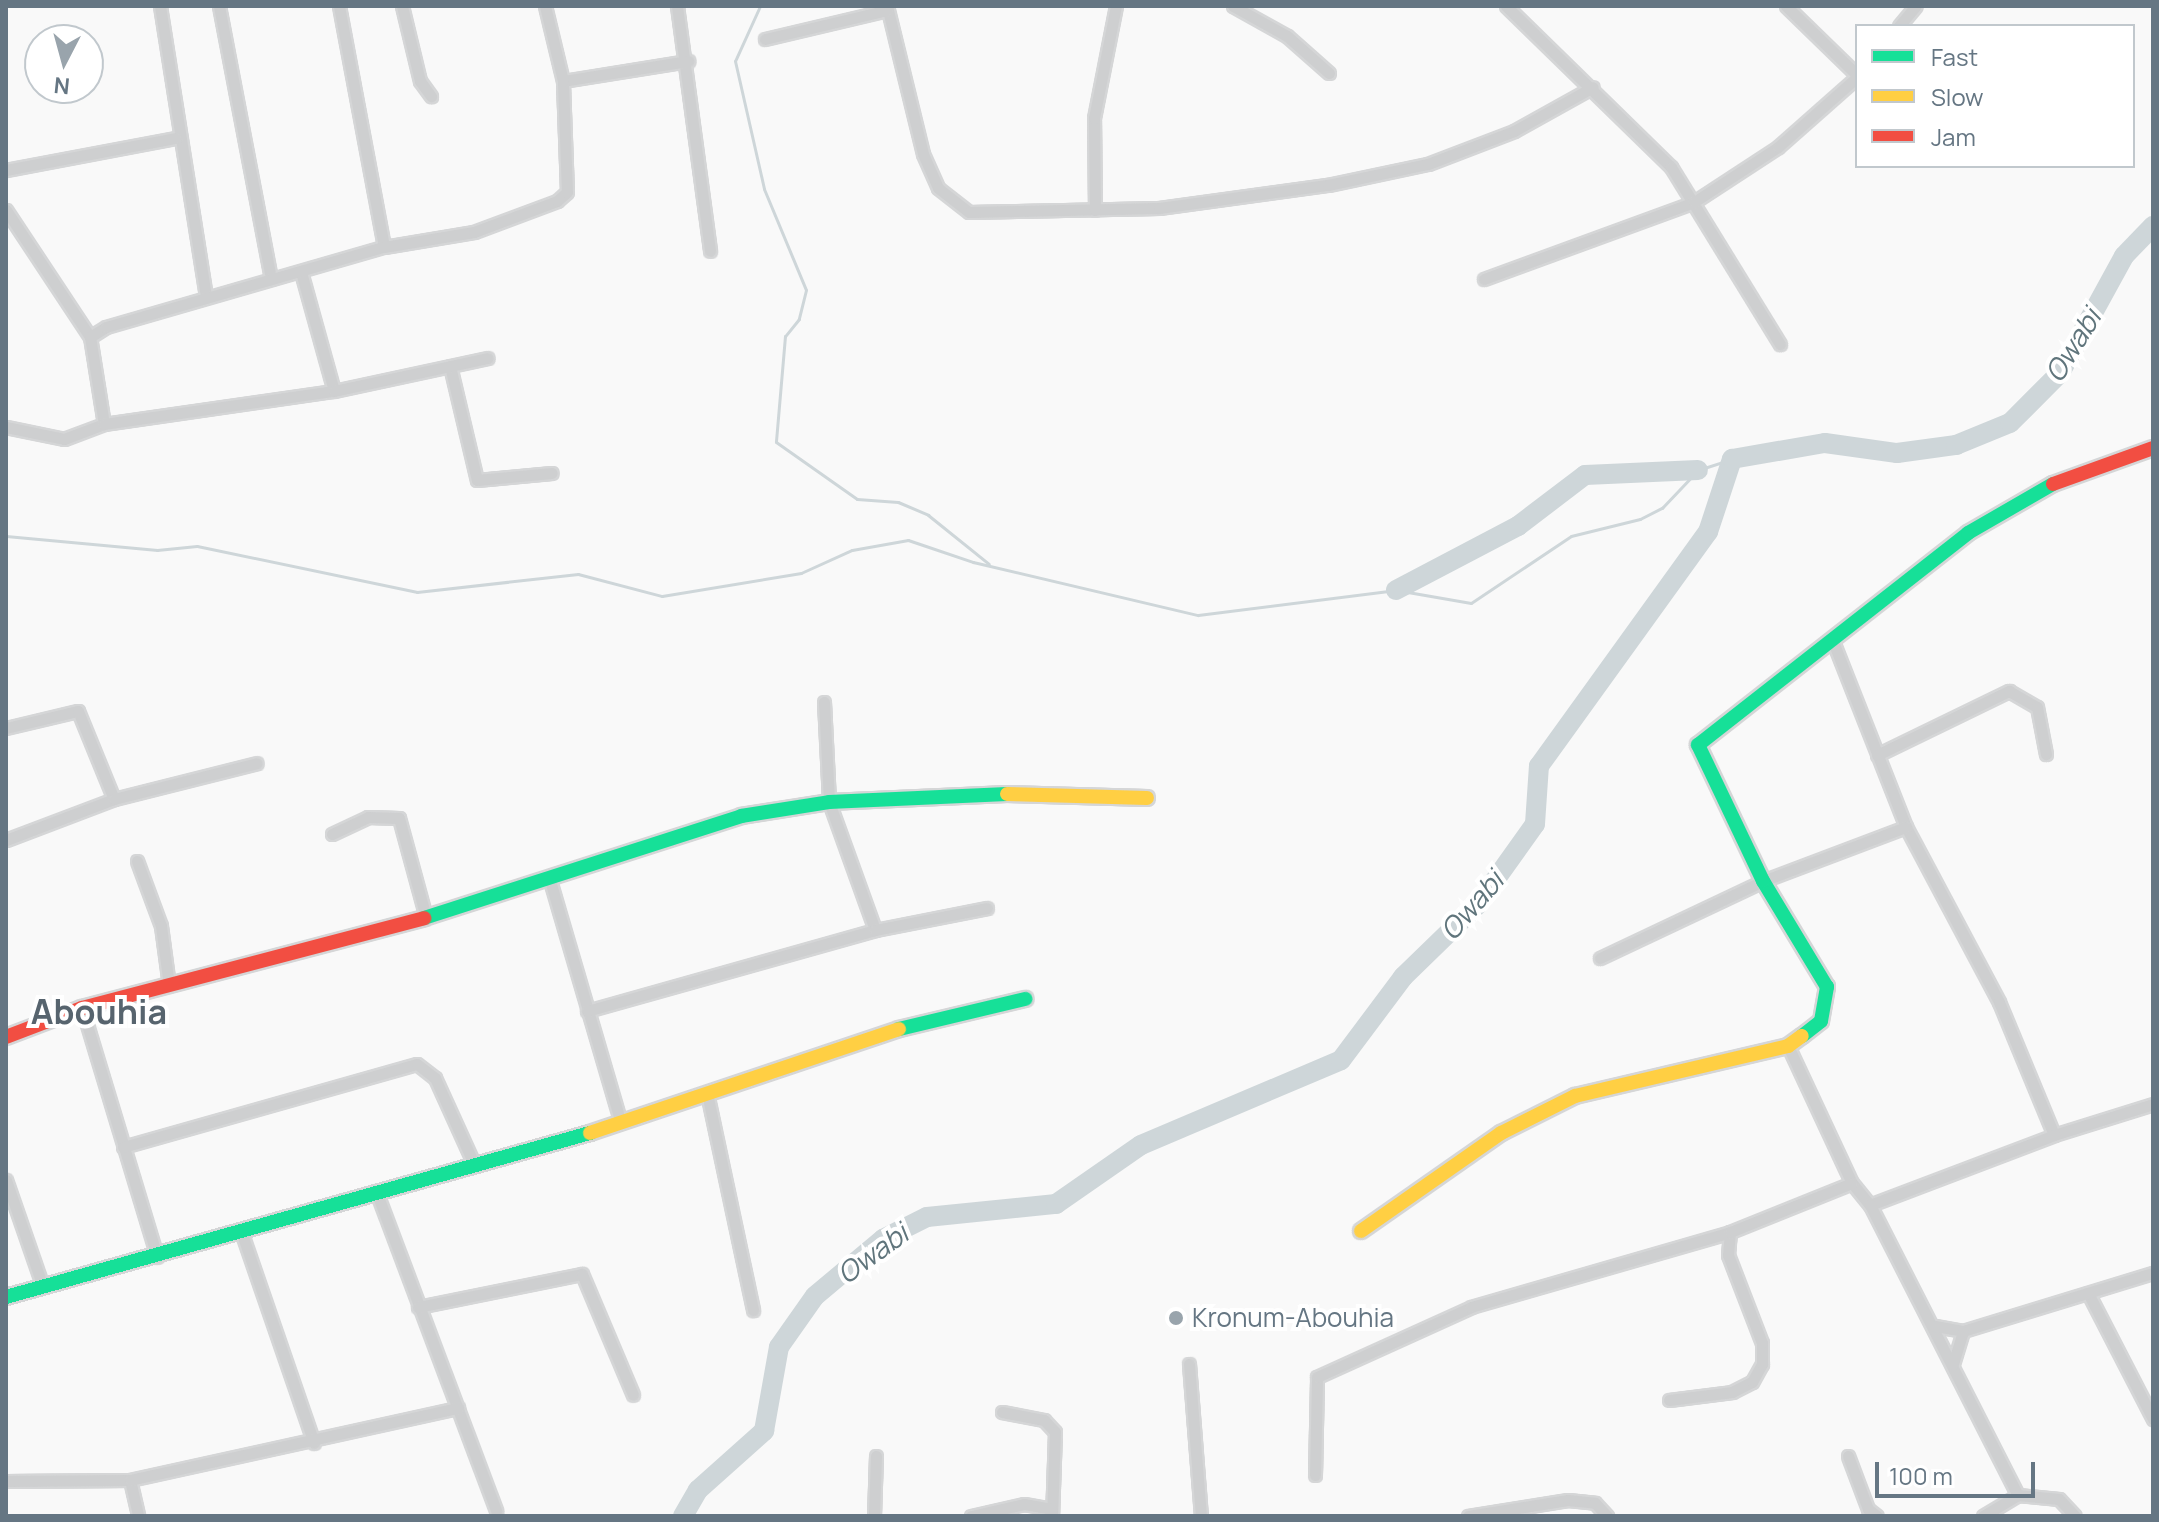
<!DOCTYPE html>
<style>
body{margin:0}
#map{position:relative;width:2159px;height:1522px;overflow:hidden;background:#f9f9f9;font-family:Manrope,sans-serif}
div>[style]{position:absolute}
.stream>*{height:3px;margin:-1.5px;padding:0 1.5px;transform-origin:1.5px;border-radius:1.5px;background:#ced6d9}
.river>*{height:20px;margin:-10px;padding:0 10px;transform-origin:10px;border-radius:10px;background:#ced6d9}
.roads{filter:drop-shadow(2px 0 #d5d6d7) drop-shadow(-2px 0 #d5d6d7) drop-shadow(0 2px #d5d6d7) drop-shadow(0 -2px #d5d6d7)}
.street>*{height:11px;margin:-5.5px;padding:0 5.5px;transform-origin:5.5px;border-radius:5.5px;background:#cecfd0}
.fast>*{height:14px;margin:-7px;padding:0 7px;transform-origin:7px;border-radius:7px;background:#16e098}
.slow>*{height:14px;margin:-7px;padding:0 7px;transform-origin:7px;border-radius:7px;background:#ffcf43}
.jam>*{height:14px;margin:-7px;padding:0 7px;transform-origin:7px;border-radius:7px;background:#f24e42}
.dots>*{width:22px;height:22px;translate:-50% -50%;box-sizing:border-box;border:4px solid #fff;border-radius:50%}
span{translate:-50% -50%;white-space:nowrap;text-align:center;line-height:1.15;-webkit-text-stroke:8px #fff;paint-order:stroke}
.poi-label{font-size:26px;color:#657683}
.left{translate:0 -50%;text-align:left}
.water-label{font-size:28px;color:#60757c;font-style:italic}
.district-label{font-size:34px;color:#57646e;font-weight:700}
.frame{position:absolute;inset:0;border:8px solid #657683;pointer-events:none}
.legend{position:absolute;left:1855px;top:24px;width:280px;height:144px;box-sizing:border-box;background:#fff;border:2px solid #c1c8cd;margin:0;padding:10px 14px;list-style:none;font-size:24px;color:#657683}
.legend li{display:flex;align-items:center;gap:16px;height:40px}
.legend b{width:40px;border:2px solid #c1c8cd}
.north{position:absolute;left:24px;top:24px;width:80px;height:80px;box-sizing:border-box;background:#fff;border:2px solid #c1c8cd;border-radius:50%;rotate:186deg;font-size:22px;font-weight:700;line-height:32px;text-align:center;color:#657683}
.north::after{content:'';display:block;margin:auto;width:28px;height:36px;background:#99a4ac;clip-path:polygon(50% 0,100% 100%,50% 72%,0 100%)}
.scale{position:absolute;left:1875px;top:1462px;width:160px;height:36px;box-sizing:border-box;border:4px solid #657683;border-top:0;padding-left:10px;font-size:24px;line-height:28px;white-space:nowrap;color:#657683;-webkit-text-stroke:6px #fff;paint-order:stroke}
</style>
<div id="map">
<div class="stream">
<div style="left:760px;top:6px;width:60px;rotate:114.4deg"></div>
<div style="left:735px;top:61px;width:131px;rotate:77.2deg"></div>
<div style="left:764px;top:189px;width:109px;rotate:67.4deg"></div>
<div style="left:806px;top:290px;width:30px;rotate:104deg"></div>
<div style="left:799px;top:319px;width:22px;rotate:129deg"></div>
<div style="left:785px;top:336px;width:106px;rotate:94.9deg"></div>
<div style="left:776px;top:442px;width:99px;rotate:35.1deg"></div>
<div style="left:857px;top:499px;width:41px;rotate:4.2deg"></div>
<div style="left:898px;top:502px;width:33px;rotate:23deg"></div>
<div style="left:928px;top:515px;width:78px;rotate:38.8deg"></div>
<div style="left:6px;top:536px;width:152px;rotate:5.3deg"></div>
<div style="left:157px;top:550px;width:40px;rotate:-5.7deg"></div>
<div style="left:197px;top:546px;width:225px;rotate:11.8deg"></div>
<div style="left:417px;top:592px;width:162px;rotate:-6.4deg"></div>
<div style="left:578px;top:574px;width:87px;rotate:14.7deg"></div>
<div style="left:662px;top:596px;width:141px;rotate:-9.4deg"></div>
<div style="left:801px;top:573px;width:56px;rotate:-24.3deg"></div>
<div style="left:852px;top:550px;width:57px;rotate:-10.1deg"></div>
<div style="left:908px;top:540px;width:69px;rotate:18.7deg"></div>
<div style="left:973px;top:562px;width:231px;rotate:13.3deg"></div>
<div style="left:1198px;top:615px;width:200px;rotate:-7.2deg"></div>
<div style="left:1396px;top:590px;width:76px;rotate:9.8deg"></div>
<div style="left:1471px;top:603px;width:120px;rotate:-33.8deg"></div>
<div style="left:1571px;top:536px;width:71px;rotate:-13.8deg"></div>
<div style="left:1640px;top:519px;width:25px;rotate:-27deg"></div>
<div style="left:1662px;top:508px;width:52px;rotate:-46.5deg"></div>
<div style="left:1698px;top:470px;width:36px;rotate:-18deg"></div>
</div>
<div class="river">
<div style="left:1396px;top:590px;width:138px;rotate:-27.7deg"></div>
<div style="left:1518px;top:526px;width:84px;rotate:-37.3deg"></div>
<div style="left:1585px;top:475px;width:113px;rotate:-2.5deg"></div>
<div style="left:683px;top:1516px;width:30px;rotate:-60deg"></div>
<div style="left:698px;top:1490px;width:89px;rotate:-41.8deg"></div>
<div style="left:764px;top:1431px;width:85px;rotate:-79.9deg"></div>
<div style="left:779px;top:1347px;width:62px;rotate:-54.8deg"></div>
<div style="left:815px;top:1296px;width:89px;rotate:-40deg"></div>
<div style="left:883px;top:1239px;width:49px;rotate:-26.6deg"></div>
<div style="left:927px;top:1217px;width:130px;rotate:-5.8deg"></div>
<div style="left:1056px;top:1204px;width:103px;rotate:-34.8deg"></div>
<div style="left:1141px;top:1145px;width:217px;rotate:-23deg"></div>
<div style="left:1341px;top:1060px;width:104px;rotate:-53.2deg"></div>
<div style="left:1403px;top:977px;width:105px;rotate:-44.2deg"></div>
<div style="left:1478px;top:904px;width:98px;rotate:-54.5deg"></div>
<div style="left:1535px;top:824px;width:58px;rotate:-86.1deg"></div>
<div style="left:1539px;top:766px;width:289px;rotate:-54.2deg"></div>
<div style="left:1708px;top:532px;width:77px;rotate:-71.8deg"></div>
<div style="left:1732px;top:459px;width:94px;rotate:-9.8deg"></div>
<div style="left:1825px;top:443px;width:73px;rotate:7.9deg"></div>
<div style="left:1897px;top:453px;width:60px;rotate:-7.7deg"></div>
<div style="left:1956px;top:445px;width:58px;rotate:-22.2deg"></div>
<div style="left:2010px;top:423px;width:71px;rotate:-45deg"></div>
<div style="left:2060px;top:373px;width:133px;rotate:-61.3deg"></div>
<div style="left:2124px;top:256px;width:42px;rotate:-46deg"></div>
</div>
<div class="roads">
<div class="street">
<div style="left:160px;top:6px;width:293px;rotate:81deg"></div>
<div style="left:219px;top:6px;width:278px;rotate:79.2deg"></div>
<div style="left:339px;top:6px;width:245px;rotate:79.4deg"></div>
<div style="left:402px;top:6px;width:77px;rotate:76.5deg"></div>
<div style="left:420px;top:81px;width:19px;rotate:54deg"></div>
<div style="left:677px;top:6px;width:247px;rotate:82.3deg"></div>
<div style="left:887px;top:6px;width:152px;rotate:76.3deg"></div>
<div style="left:923px;top:154px;width:37px;rotate:66deg"></div>
<div style="left:938px;top:188px;width:39px;rotate:38deg"></div>
<div style="left:969px;top:212px;width:190px;rotate:-1.2deg"></div>
<div style="left:1159px;top:208px;width:171px;rotate:-7.8deg"></div>
<div style="left:1328px;top:185px;width:102px;rotate:-11.9deg"></div>
<div style="left:1428px;top:164px;width:92px;rotate:-21deg"></div>
<div style="left:1514px;top:131px;width:90px;rotate:-29.1deg"></div>
<div style="left:1233px;top:6px;width:62px;rotate:29.1deg"></div>
<div style="left:1287px;top:36px;width:56px;rotate:41.4deg"></div>
<div style="left:1506px;top:6px;width:231px;rotate:44.3deg"></div>
<div style="left:1671px;top:167px;width:208px;rotate:58.4deg"></div>
<div style="left:1786px;top:6px;width:99px;rotate:44.2deg"></div>
<div style="left:1899px;top:26px;width:26px;rotate:-50deg"></div>
<div style="left:765px;top:39px;width:126px;rotate:-13.3deg"></div>
<div style="left:563px;top:81px;width:127px;rotate:-9.1deg"></div>
<div style="left:6px;top:170px;width:173px;rotate:-10.7deg"></div>
<div style="left:6px;top:210px;width:152px;rotate:56.5deg"></div>
<div style="left:1095px;top:210px;width:92px;rotate:-90.6deg"></div>
<div style="left:1094px;top:118px;width:114px;rotate:-78.9deg"></div>
<div style="left:301px;top:272px;width:123px;rotate:74.5deg"></div>
<div style="left:1484px;top:279px;width:224px;rotate:-20.1deg"></div>
<div style="left:1694px;top:202px;width:100px;rotate:-33.2deg"></div>
<div style="left:1778px;top:147px;width:106px;rotate:-41.5deg"></div>
<div style="left:450px;top:366px;width:117px;rotate:76.7deg"></div>
<div style="left:477px;top:480px;width:75px;rotate:-5.3deg"></div>
<div style="left:104px;top:424px;width:88px;rotate:-99.1deg"></div>
<div style="left:90px;top:337px;width:19px;rotate:-32deg"></div>
<div style="left:106px;top:327px;width:289px;rotate:-16.1deg"></div>
<div style="left:384px;top:247px;width:91px;rotate:-9.5deg"></div>
<div style="left:474px;top:232px;width:89px;rotate:-20.5deg"></div>
<div style="left:557px;top:201px;width:13px;rotate:-42deg"></div>
<div style="left:567px;top:192px;width:111px;rotate:-92.1deg"></div>
<div style="left:563px;top:81px;width:77px;rotate:-103.5deg"></div>
<div style="left:6px;top:427px;width:59px;rotate:11.7deg"></div>
<div style="left:64px;top:439px;width:43px;rotate:-20.6deg"></div>
<div style="left:104px;top:424px;width:232px;rotate:-8.2deg"></div>
<div style="left:334px;top:391px;width:157px;rotate:-12.1deg"></div>
<div style="left:1832px;top:639px;width:202px;rotate:68.5deg"></div>
<div style="left:1906px;top:827px;width:198px;rotate:62deg"></div>
<div style="left:1999px;top:1002px;width:144px;rotate:67.5deg"></div>
<div style="left:2054px;top:1135px;width:104px;rotate:-17.4deg"></div>
<div style="left:824px;top:702px;width:100px;rotate:87.1deg"></div>
<div style="left:829px;top:802px;width:136px;rotate:70.2deg"></div>
<div style="left:6px;top:728px;width:74px;rotate:-13.3deg"></div>
<div style="left:78px;top:711px;width:95px;rotate:67.8deg"></div>
<div style="left:1877px;top:755px;width:147px;rotate:-25.9deg"></div>
<div style="left:2009px;top:691px;width:32px;rotate:30deg"></div>
<div style="left:2037px;top:707px;width:48px;rotate:79.2deg"></div>
<div style="left:332px;top:834px;width:40px;rotate:-25deg"></div>
<div style="left:368px;top:817px;width:31px;rotate:2deg"></div>
<div style="left:399px;top:818px;width:99px;rotate:74.8deg"></div>
<div style="left:6px;top:840px;width:116px;rotate:-20.8deg"></div>
<div style="left:114px;top:799px;width:147px;rotate:-14.1deg"></div>
<div style="left:137px;top:861px;width:69px;rotate:69.7deg"></div>
<div style="left:161px;top:926px;width:60px;rotate:82.3deg"></div>
<div style="left:549px;top:877px;width:256px;rotate:73.7deg"></div>
<div style="left:1600px;top:958px;width:180px;rotate:-25.3deg"></div>
<div style="left:1763px;top:881px;width:153px;rotate:-20.7deg"></div>
<div style="left:82px;top:1008px;width:260px;rotate:73.2deg"></div>
<div style="left:587px;top:1011px;width:299px;rotate:-15.7deg"></div>
<div style="left:875px;top:930px;width:114px;rotate:-11.1deg"></div>
<div style="left:1788px;top:1046px;width:151px;rotate:65deg"></div>
<div style="left:1852px;top:1183px;width:28px;rotate:51deg"></div>
<div style="left:1870px;top:1205px;width:197px;rotate:-20.8deg"></div>
<div style="left:707px;top:1093px;width:222px;rotate:78deg"></div>
<div style="left:123px;top:1147px;width:305px;rotate:-15.8deg"></div>
<div style="left:417px;top:1064px;width:23px;rotate:38deg"></div>
<div style="left:435px;top:1078px;width:94px;rotate:65.6deg"></div>
<div style="left:6px;top:1180px;width:113px;rotate:70.9deg"></div>
<div style="left:376px;top:1191px;width:342px;rotate:69.4deg"></div>
<div style="left:1870px;top:1205px;width:326px;rotate:63deg"></div>
<div style="left:2018px;top:1495px;width:41px;rotate:5.6deg"></div>
<div style="left:2059px;top:1499px;width:23px;rotate:47deg"></div>
<div style="left:242px;top:1234px;width:221px;rotate:71deg"></div>
<div style="left:2088px;top:1293px;width:142px;rotate:62.7deg"></div>
<div style="left:418px;top:1307px;width:167px;rotate:-11.4deg"></div>
<div style="left:582px;top:1274px;width:131px;rotate:67.1deg"></div>
<div style="left:1935px;top:1326px;width:28px;rotate:10deg"></div>
<div style="left:1963px;top:1331px;width:199px;rotate:-17deg"></div>
<div style="left:1189px;top:1364px;width:152px;rotate:85.5deg"></div>
<div style="left:1953px;top:1364px;width:34px;rotate:-73deg"></div>
<div style="left:1669px;top:1400px;width:64px;rotate:-7.2deg"></div>
<div style="left:1732px;top:1392px;width:22px;rotate:-27deg"></div>
<div style="left:1752px;top:1382px;width:21px;rotate:-61deg"></div>
<div style="left:1762px;top:1364px;width:21px;rotate:-90deg"></div>
<div style="left:1762px;top:1343px;width:94px;rotate:-111.1deg"></div>
<div style="left:1728px;top:1255px;width:23px;rotate:-85deg"></div>
<div style="left:1002px;top:1412px;width:43px;rotate:10.8deg"></div>
<div style="left:1044px;top:1420px;width:16px;rotate:47deg"></div>
<div style="left:1055px;top:1432px;width:84px;rotate:92deg"></div>
<div style="left:1848px;top:1456px;width:57px;rotate:69.3deg"></div>
<div style="left:1868px;top:1509px;width:11px;rotate:38deg"></div>
<div style="left:1315px;top:1475px;width:98px;rotate:-88.8deg"></div>
<div style="left:1317px;top:1377px;width:169px;rotate:-24.4deg"></div>
<div style="left:1471px;top:1307px;width:270px;rotate:-16.1deg"></div>
<div style="left:1730px;top:1232px;width:131px;rotate:-21.9deg"></div>
<div style="left:130px;top:1480px;width:37px;rotate:77deg"></div>
<div style="left:6px;top:1481px;width:124px;rotate:-0.5deg"></div>
<div style="left:130px;top:1480px;width:336px;rotate:-12.4deg"></div>
<div style="left:874px;top:1516px;width:60px;rotate:-88.1deg"></div>
<div style="left:971px;top:1516px;width:54px;rotate:-12.8deg"></div>
<div style="left:1024px;top:1504px;width:28px;rotate:10deg"></div>
<div style="left:1468px;top:1516px;width:101px;rotate:-9.1deg"></div>
<div style="left:1568px;top:1500px;width:27px;rotate:6deg"></div>
<div style="left:1595px;top:1503px;width:18px;rotate:47deg"></div>
<div style="left:1983px;top:1516px;width:41px;rotate:-31deg"></div>
</div>
<div class="fast">
<div style="left:424px;top:918px;width:333px;rotate:-17.8deg"></div>
<div style="left:741px;top:816px;width:89px;rotate:-9deg"></div>
<div style="left:829px;top:802px;width:178px;rotate:-2.6deg"></div>
<div style="left:899px;top:1029px;width:130px;rotate:-13.4deg"></div>
<div style="left:1802px;top:1036px;width:24px;rotate:-38deg"></div>
<div style="left:1821px;top:1021px;width:35px;rotate:-80deg"></div>
<div style="left:1827px;top:987px;width:124px;rotate:-121.1deg"></div>
<div style="left:1763px;top:881px;width:151px;rotate:-115.5deg"></div>
<div style="left:1698px;top:745px;width:343px;rotate:-38.1deg"></div>
<div style="left:1968px;top:533px;width:98px;rotate:-30deg"></div>
<div style="left:6px;top:1297px;width:607px;rotate:-15.69deg"></div>
</div>
<div class="slow">
<div style="left:1007px;top:794px;width:140px;rotate:1.6deg"></div>
<div style="left:590px;top:1133px;width:326px;rotate:-18.6deg"></div>
<div style="left:1361px;top:1231px;width:171px;rotate:-35deg"></div>
<div style="left:1501px;top:1133px;width:83px;rotate:-26.6deg"></div>
<div style="left:1575px;top:1096px;width:219px;rotate:-13.2deg"></div>
<div style="left:1788px;top:1046px;width:17px;rotate:-36deg"></div>
</div>
<div class="jam">
<div style="left:2053px;top:484px;width:106px;rotate:-19.8deg"></div>
<div style="left:6px;top:1037px;width:81px;rotate:-20.9deg"></div>
<div style="left:82px;top:1008px;width:354px;rotate:-14.7deg"></div>
</div>
</div>
<div class="dots">
<div style="left:1176px;top:1318px;background:#99a4ac"></div>
</div>
<div class="poi-label">
<span class="left" style="left:1192px;top:1318px">Kronum-Abouhia</span>
</div>
<div class="water-label">
<span style="left:2072px;top:345px;rotate:-58deg">Owabi</span>
<span style="left:1471px;top:905px;rotate:-49deg">Owabi</span>
<span style="left:872px;top:1253px;rotate:-36deg">Owabi</span>
</div>
<div class="district-label">
<span style="left:99px;top:1012px">Abouhia</span>
</div>
<div class="frame"></div>
<ul class="legend">
<li><b style="height:10px;background:#16e098"></b>Fast</li>
<li><b style="height:10px;background:#ffcf43"></b>Slow</li>
<li><b style="height:10px;background:#f24e42"></b>Jam</li>
</ul>
<div class="north">N</div>
<div class="scale">100 m</div>
</div>
